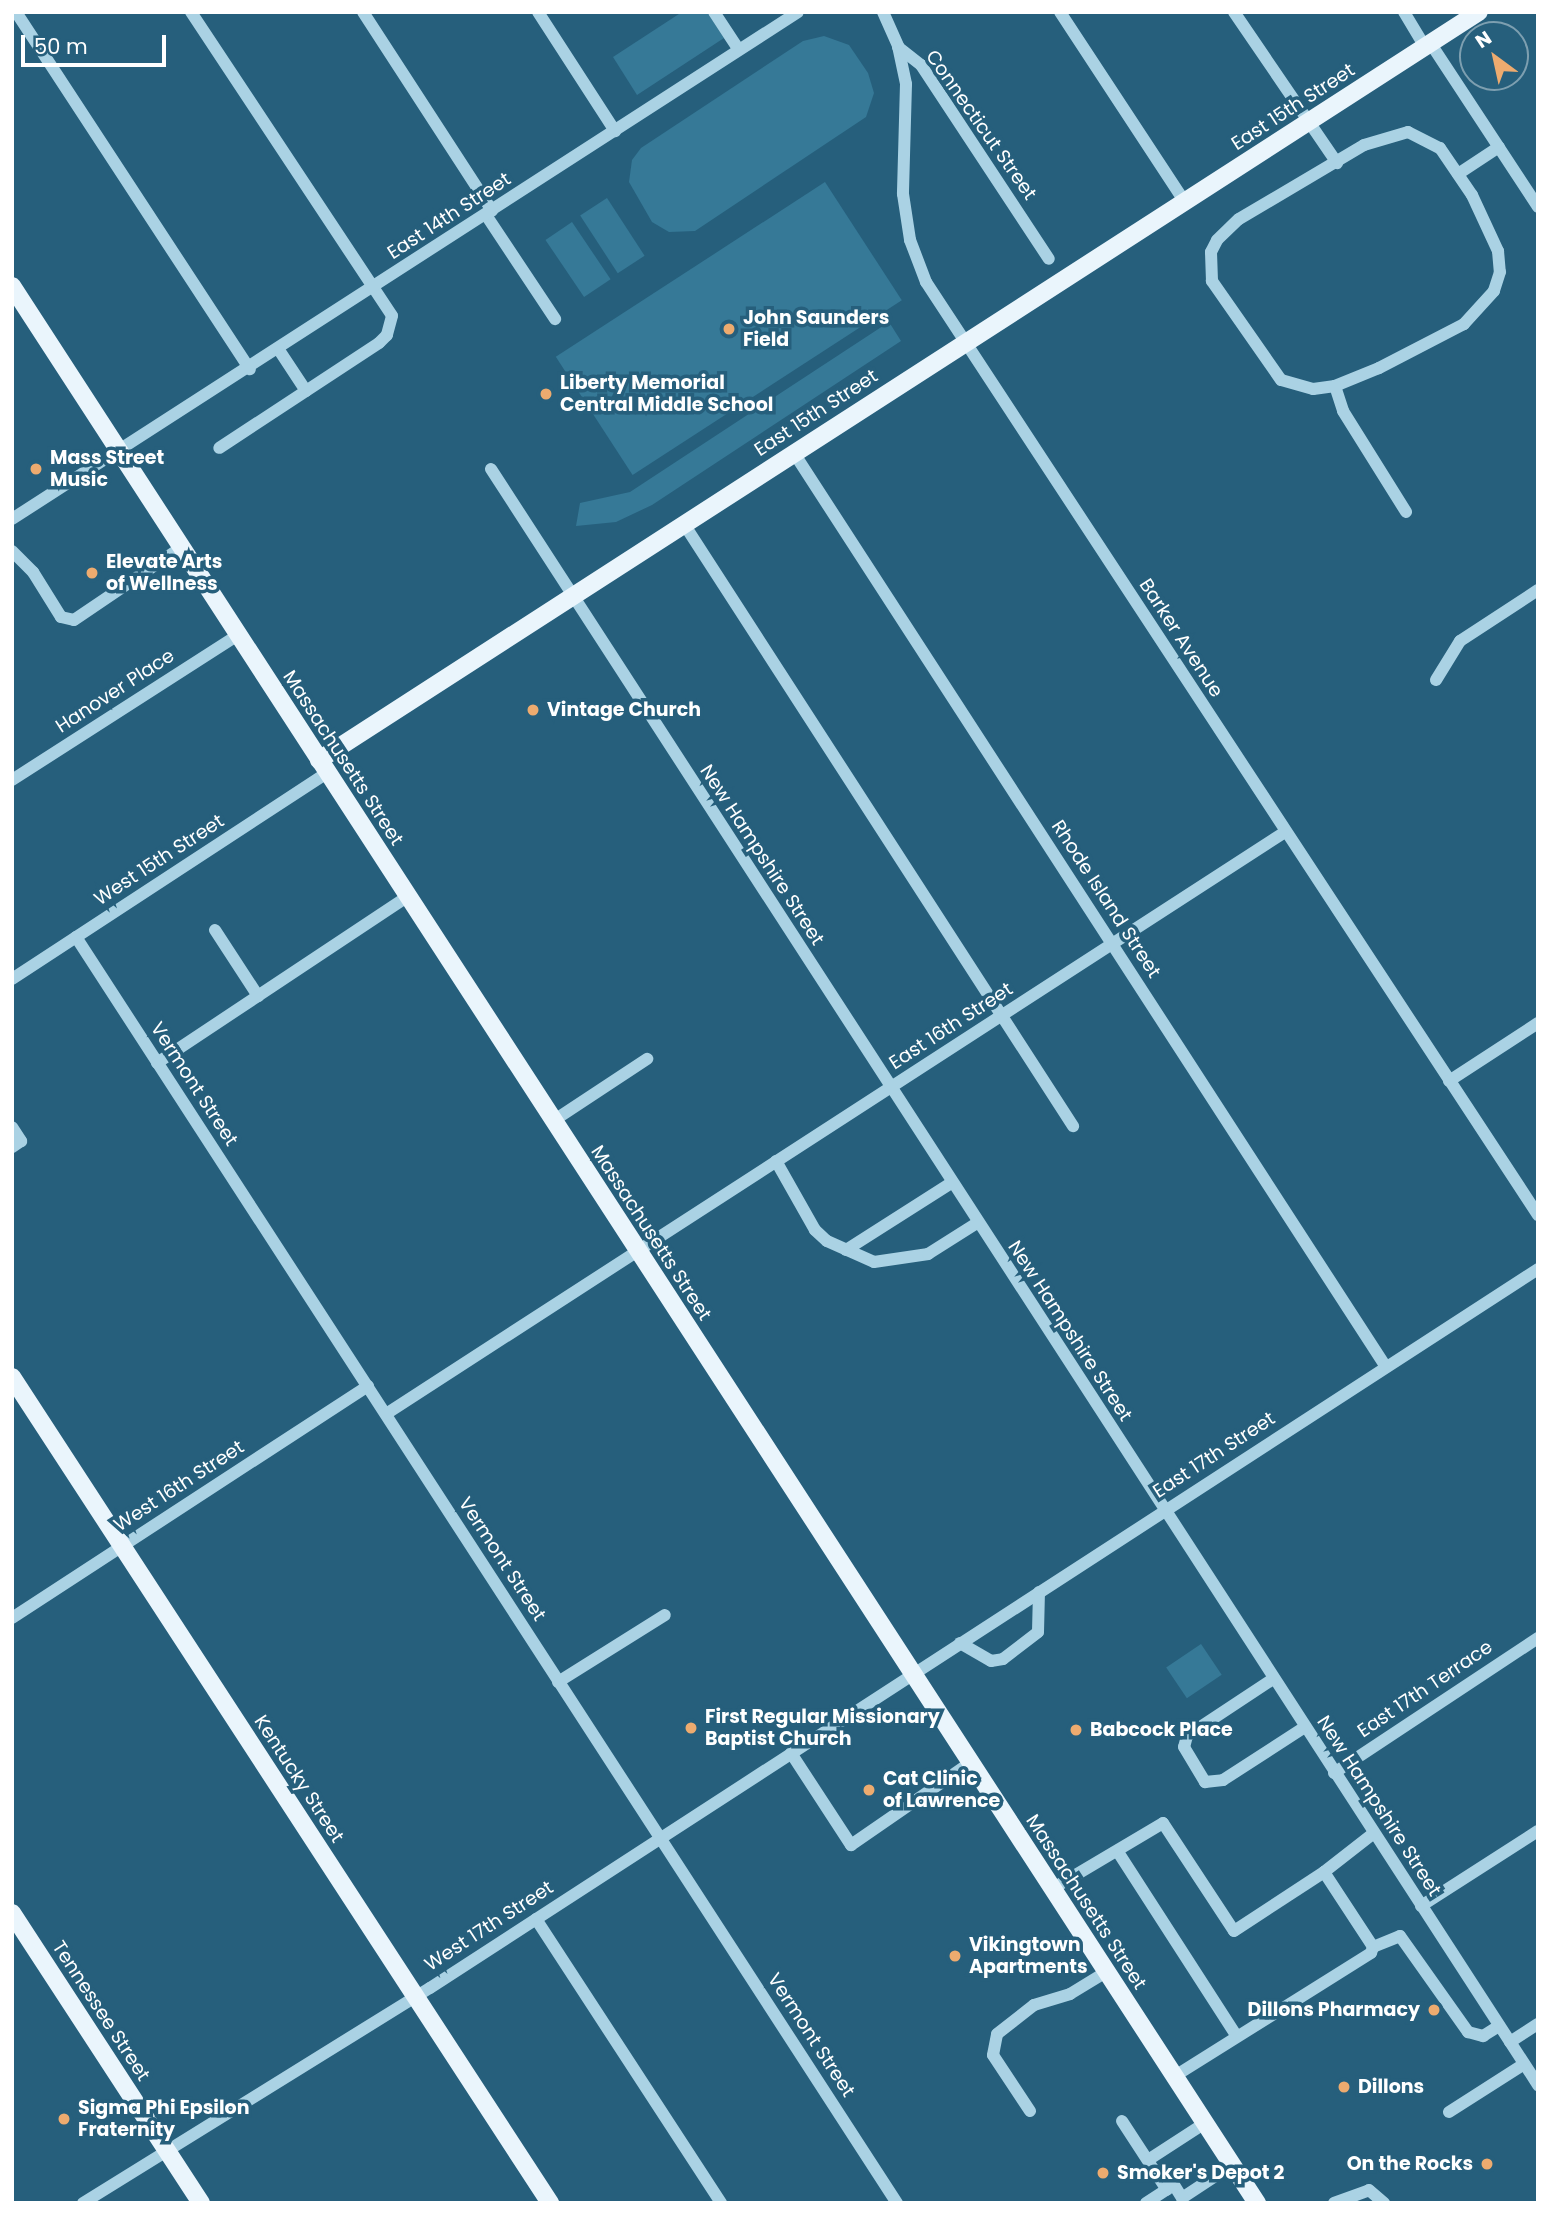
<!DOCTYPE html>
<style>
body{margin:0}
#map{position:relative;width:1550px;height:2215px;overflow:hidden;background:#265f7c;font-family:Poppins,sans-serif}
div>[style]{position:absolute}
.green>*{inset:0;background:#367997;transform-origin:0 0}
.minor>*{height:12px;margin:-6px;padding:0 6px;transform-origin:6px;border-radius:6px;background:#aad2e4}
.major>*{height:18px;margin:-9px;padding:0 9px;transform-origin:9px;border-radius:9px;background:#eaf5fc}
.dots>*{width:19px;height:19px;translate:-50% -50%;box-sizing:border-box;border:4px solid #265f7c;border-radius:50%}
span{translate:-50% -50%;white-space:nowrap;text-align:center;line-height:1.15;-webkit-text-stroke:7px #265f7c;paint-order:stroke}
.street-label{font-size:19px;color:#fff}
.poi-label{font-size:19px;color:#fff;font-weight:700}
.left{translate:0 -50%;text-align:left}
.right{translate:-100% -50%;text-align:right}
.frame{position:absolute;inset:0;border:14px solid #fff;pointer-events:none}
.north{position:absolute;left:1459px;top:21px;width:70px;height:70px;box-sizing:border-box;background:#265f7c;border:2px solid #7d9fb0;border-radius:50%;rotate:327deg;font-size:19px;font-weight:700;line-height:28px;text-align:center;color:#fff}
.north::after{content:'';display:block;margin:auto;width:24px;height:32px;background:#edab6f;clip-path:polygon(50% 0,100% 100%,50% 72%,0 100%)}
.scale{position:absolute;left:21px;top:35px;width:145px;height:32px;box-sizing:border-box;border:4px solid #fff;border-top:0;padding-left:9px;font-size:21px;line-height:24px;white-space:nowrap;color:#fff;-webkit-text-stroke:5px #265f7c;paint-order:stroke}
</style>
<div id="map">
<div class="green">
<div style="clip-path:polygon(682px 12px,707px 12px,724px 38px,637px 95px,613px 57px)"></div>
<div style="clip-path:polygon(824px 36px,849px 45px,868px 73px,874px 93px,866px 117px,695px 231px,669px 232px,652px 222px,629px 182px,632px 160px,641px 148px,803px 41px)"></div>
<div style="left:825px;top:182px;width:141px;height:321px;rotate:57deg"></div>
<div style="left:607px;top:198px;width:69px;height:32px;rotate:57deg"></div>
<div style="left:572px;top:222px;width:69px;height:32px;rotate:56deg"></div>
<div style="clip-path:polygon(889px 322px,901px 341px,652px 505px,616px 522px,576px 526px,580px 503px,630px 492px)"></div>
<div style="left:1201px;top:1644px;width:37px;height:42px;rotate:56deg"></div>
</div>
<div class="minor">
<div style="left:16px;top:12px;width:427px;rotate:56.8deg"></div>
<div style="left:191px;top:12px;width:364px;rotate:56.5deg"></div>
<div style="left:392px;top:316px;width:20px;rotate:105deg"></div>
<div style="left:387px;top:335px;width:11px;rotate:135deg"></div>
<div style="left:379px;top:343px;width:191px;rotate:146.7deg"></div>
<div style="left:363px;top:12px;width:237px;rotate:57deg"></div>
<div style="left:538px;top:12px;width:142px;rotate:57.1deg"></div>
<div style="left:714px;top:12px;width:45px;rotate:56.7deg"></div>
<div style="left:883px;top:12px;width:37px;rotate:66deg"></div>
<div style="left:898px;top:46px;width:39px;rotate:78deg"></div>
<div style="left:906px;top:84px;width:110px;rotate:91.6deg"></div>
<div style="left:903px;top:194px;width:47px;rotate:81.3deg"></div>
<div style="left:910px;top:240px;width:45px;rotate:69.1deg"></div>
<div style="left:926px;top:282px;width:1116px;rotate:56.74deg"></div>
<div style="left:1060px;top:12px;width:226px;rotate:56.7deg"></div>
<div style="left:1234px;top:12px;width:183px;rotate:55.7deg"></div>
<div style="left:1404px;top:12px;width:41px;rotate:59deg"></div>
<div style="left:1431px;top:44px;width:195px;rotate:56.7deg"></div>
<div style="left:898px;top:47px;width:29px;rotate:38deg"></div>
<div style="left:921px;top:65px;width:232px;rotate:56.6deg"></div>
<div style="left:1408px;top:132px;width:36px;rotate:27deg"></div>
<div style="left:1440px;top:148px;width:57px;rotate:55.8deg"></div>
<div style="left:1472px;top:195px;width:62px;rotate:65.1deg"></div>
<div style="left:1498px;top:251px;width:21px;rotate:85deg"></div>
<div style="left:1500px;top:272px;width:20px;rotate:108deg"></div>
<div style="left:1494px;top:291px;width:45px;rotate:132.3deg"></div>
<div style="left:1464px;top:324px;width:96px;rotate:152.6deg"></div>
<div style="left:1379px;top:368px;width:48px;rotate:157.8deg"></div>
<div style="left:1335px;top:386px;width:22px;rotate:172deg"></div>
<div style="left:1313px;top:389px;width:33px;rotate:-164deg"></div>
<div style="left:1281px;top:380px;width:121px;rotate:-124.9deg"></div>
<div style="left:1212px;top:281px;width:29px;rotate:-92deg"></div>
<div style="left:1211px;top:252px;width:13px;rotate:-63deg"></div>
<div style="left:1217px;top:240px;width:30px;rotate:-44deg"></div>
<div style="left:1239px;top:219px;width:145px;rotate:-30.6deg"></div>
<div style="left:1364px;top:145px;width:46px;rotate:-16.5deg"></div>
<div style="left:1458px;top:174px;width:49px;rotate:-33.4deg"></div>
<div style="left:486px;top:215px;width:125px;rotate:56.4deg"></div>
<div style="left:279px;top:350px;width:49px;rotate:56.6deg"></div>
<div style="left:1335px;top:386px;width:26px;rotate:72deg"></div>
<div style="left:1343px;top:411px;width:119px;rotate:58deg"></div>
<div style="left:794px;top:453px;width:1089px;rotate:57.07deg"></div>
<div style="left:491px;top:469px;width:1926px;rotate:57.06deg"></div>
<div style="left:12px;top:519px;width:935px;rotate:-32.82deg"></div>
<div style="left:684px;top:524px;width:717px;rotate:57.13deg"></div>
<div style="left:12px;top:551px;width:30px;rotate:45deg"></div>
<div style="left:33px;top:572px;width:53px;rotate:58.1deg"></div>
<div style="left:61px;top:617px;width:13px;rotate:13deg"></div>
<div style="left:74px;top:620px;width:130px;rotate:-34.1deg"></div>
<div style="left:1436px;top:680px;width:46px;rotate:-58.4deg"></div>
<div style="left:1460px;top:641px;width:93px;rotate:-33.2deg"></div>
<div style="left:12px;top:780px;width:269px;rotate:-32.7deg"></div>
<div style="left:215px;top:930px;width:79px;rotate:56.9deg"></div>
<div style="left:76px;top:937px;width:1509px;rotate:57.04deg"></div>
<div style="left:12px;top:979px;width:376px;rotate:-33.2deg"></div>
<div style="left:157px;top:1063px;width:300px;rotate:-33.6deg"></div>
<div style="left:1449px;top:1081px;width:106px;rotate:-33.1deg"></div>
<div style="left:553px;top:1121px;width:113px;rotate:-33.4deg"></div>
<div style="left:12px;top:1127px;width:17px;rotate:57deg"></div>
<div style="left:21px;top:1141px;width:11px;rotate:146deg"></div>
<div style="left:776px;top:1161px;width:79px;rotate:60.5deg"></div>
<div style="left:815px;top:1230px;width:16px;rotate:43deg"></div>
<div style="left:827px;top:1241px;width:51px;rotate:24.1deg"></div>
<div style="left:874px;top:1262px;width:55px;rotate:-8.4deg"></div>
<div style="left:928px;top:1254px;width:58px;rotate:-32.3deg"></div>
<div style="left:846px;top:1250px;width:125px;rotate:-32.5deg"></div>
<div style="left:386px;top:1414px;width:1071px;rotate:-32.92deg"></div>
<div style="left:12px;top:1618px;width:425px;rotate:-33.1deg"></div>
<div style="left:960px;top:1643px;width:36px;rotate:30deg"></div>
<div style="left:991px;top:1661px;width:12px;rotate:-9deg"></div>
<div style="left:1003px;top:1659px;width:44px;rotate:-37.6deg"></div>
<div style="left:1038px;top:1632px;width:40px;rotate:-88.6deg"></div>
<div style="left:1273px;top:1679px;width:103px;rotate:146.5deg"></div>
<div style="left:1187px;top:1736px;width:11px;rotate:105deg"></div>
<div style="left:1184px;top:1747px;width:41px;rotate:59deg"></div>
<div style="left:1205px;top:1782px;width:18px;rotate:-6deg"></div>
<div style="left:1223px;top:1780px;width:98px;rotate:-32.9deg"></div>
<div style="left:558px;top:1682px;width:126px;rotate:-32.1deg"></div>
<div style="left:791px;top:1753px;width:110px;rotate:56.9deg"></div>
<div style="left:851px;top:1845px;width:145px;rotate:-34.6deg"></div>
<div style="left:1334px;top:1773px;width:245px;rotate:-33.5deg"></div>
<div style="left:1118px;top:1852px;width:218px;rotate:57.2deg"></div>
<div style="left:1324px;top:1872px;width:63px;rotate:-38deg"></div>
<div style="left:1052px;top:1889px;width:129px;rotate:-30.7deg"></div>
<div style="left:1163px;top:1823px;width:129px;rotate:56.7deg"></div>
<div style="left:1234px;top:1931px;width:108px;rotate:-33.2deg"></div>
<div style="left:1324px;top:1872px;width:90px;rotate:56.8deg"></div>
<div style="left:1373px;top:1947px;width:6px;rotate:108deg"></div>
<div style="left:1371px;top:1953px;width:231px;rotate:147.9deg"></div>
<div style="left:1421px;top:1906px;width:139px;rotate:-32.7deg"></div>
<div style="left:536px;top:1919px;width:339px;rotate:56.9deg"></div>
<div style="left:1373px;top:1947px;width:29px;rotate:-22deg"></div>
<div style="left:1400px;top:1936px;width:118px;rotate:54.7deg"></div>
<div style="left:1468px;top:2032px;width:16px;rotate:15deg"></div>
<div style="left:1483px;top:2036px;width:19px;rotate:-32deg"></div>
<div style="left:1510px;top:2042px;width:33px;rotate:-33deg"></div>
<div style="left:1030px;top:2111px;width:67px;rotate:-123.5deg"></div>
<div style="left:993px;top:2055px;width:21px;rotate:-79deg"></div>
<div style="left:997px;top:2034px;width:47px;rotate:-38.1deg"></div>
<div style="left:1034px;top:2005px;width:38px;rotate:-17deg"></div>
<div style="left:1070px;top:1994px;width:42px;rotate:-31.4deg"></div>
<div style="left:1449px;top:2112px;width:89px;rotate:-32.6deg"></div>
<div style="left:1122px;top:2121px;width:82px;rotate:56.9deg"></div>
<div style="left:1148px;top:2160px;width:68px;rotate:-33deg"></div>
<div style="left:83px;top:2203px;width:408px;rotate:-31.8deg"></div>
<div style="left:430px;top:1988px;width:1321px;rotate:-32.98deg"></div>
<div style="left:1146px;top:2203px;width:33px;rotate:-33deg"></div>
<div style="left:1174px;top:2185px;width:15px;rotate:58deg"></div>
<div style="left:1182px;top:2198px;width:60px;rotate:-33.4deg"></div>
<div style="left:1334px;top:2203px;width:37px;rotate:-20deg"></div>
<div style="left:1369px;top:2190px;width:20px;rotate:41deg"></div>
</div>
<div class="major">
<div style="left:12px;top:286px;width:2286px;rotate:57deg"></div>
<div style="left:319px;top:760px;width:1380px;rotate:-32.82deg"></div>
<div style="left:12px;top:1377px;width:986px;rotate:56.92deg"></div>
<div style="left:12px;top:1913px;width:346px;rotate:56.9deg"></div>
</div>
<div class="dots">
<div style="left:729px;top:329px;background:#edab6f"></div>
<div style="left:546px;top:394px;background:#edab6f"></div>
<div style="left:36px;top:469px;background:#edab6f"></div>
<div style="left:92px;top:573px;background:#edab6f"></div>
<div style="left:533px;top:710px;background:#edab6f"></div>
<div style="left:691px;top:1728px;background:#edab6f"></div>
<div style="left:1076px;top:1730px;background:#edab6f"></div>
<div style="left:869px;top:1790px;background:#edab6f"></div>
<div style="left:955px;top:1956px;background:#edab6f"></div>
<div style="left:1434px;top:2010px;background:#edab6f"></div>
<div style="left:1344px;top:2087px;background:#edab6f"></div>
<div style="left:64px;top:2119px;background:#edab6f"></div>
<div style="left:1487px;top:2164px;background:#edab6f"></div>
<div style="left:1103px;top:2173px;background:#edab6f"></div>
</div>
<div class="street-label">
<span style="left:1293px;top:107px;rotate:-33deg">East 15th Street</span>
<span style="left:981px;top:125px;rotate:55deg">Connecticut Street</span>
<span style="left:449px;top:216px;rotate:-33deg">East 14th Street</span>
<span style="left:816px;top:413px;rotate:-33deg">East 15th Street</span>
<span style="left:1181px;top:638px;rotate:57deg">Barker Avenue</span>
<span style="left:115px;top:691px;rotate:-33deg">Hanover Place</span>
<span style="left:343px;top:758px;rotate:57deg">Massachusetts Street</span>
<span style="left:762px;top:855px;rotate:57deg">New Hampshire Street</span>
<span style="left:159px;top:860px;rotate:-33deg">West 15th Street</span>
<span style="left:1106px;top:899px;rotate:57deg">Rhode Island Street</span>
<span style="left:951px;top:1026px;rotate:-33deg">East 16th Street</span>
<span style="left:194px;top:1084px;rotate:57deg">Vermont Street</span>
<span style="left:651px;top:1233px;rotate:57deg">Massachusetts Street</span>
<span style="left:1070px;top:1331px;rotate:57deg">New Hampshire Street</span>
<span style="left:1214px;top:1455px;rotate:-33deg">East 17th Street</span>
<span style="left:179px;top:1486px;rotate:-33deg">West 16th Street</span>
<span style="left:502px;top:1559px;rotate:57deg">Vermont Street</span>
<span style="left:1425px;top:1689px;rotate:-34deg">East 17th Terrace</span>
<span style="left:299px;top:1779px;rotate:57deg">Kentucky Street</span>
<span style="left:1379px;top:1806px;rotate:57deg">New Hampshire Street</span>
<span style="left:1086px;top:1902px;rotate:57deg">Massachusetts Street</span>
<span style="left:489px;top:1926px;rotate:-33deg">West 17th Street</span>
<span style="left:101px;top:2011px;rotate:57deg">Tennessee Street</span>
<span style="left:811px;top:2035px;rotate:57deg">Vermont Street</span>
</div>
<div class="poi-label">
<span class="left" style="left:743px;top:329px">John Saunders<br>Field</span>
<span class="left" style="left:560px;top:394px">Liberty Memorial<br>Central Middle School</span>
<span class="left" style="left:50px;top:469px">Mass Street<br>Music</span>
<span class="left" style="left:106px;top:573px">Elevate Arts<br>of Wellness</span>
<span class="left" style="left:547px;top:710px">Vintage Church</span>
<span class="left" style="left:705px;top:1728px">First Regular Missionary<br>Baptist Church</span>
<span class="left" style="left:1090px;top:1730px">Babcock Place</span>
<span class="left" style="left:883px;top:1790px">Cat Clinic<br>of Lawrence</span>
<span class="left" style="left:969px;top:1956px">Vikingtown<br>Apartments</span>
<span class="right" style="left:1420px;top:2010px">Dillons Pharmacy</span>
<span class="left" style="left:1358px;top:2087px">Dillons</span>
<span class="left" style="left:78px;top:2119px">Sigma Phi Epsilon<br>Fraternity</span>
<span class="right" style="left:1473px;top:2164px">On the Rocks</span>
<span class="left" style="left:1117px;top:2173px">Smoker's Depot 2</span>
</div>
<div class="frame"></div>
<div class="north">N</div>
<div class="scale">50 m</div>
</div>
